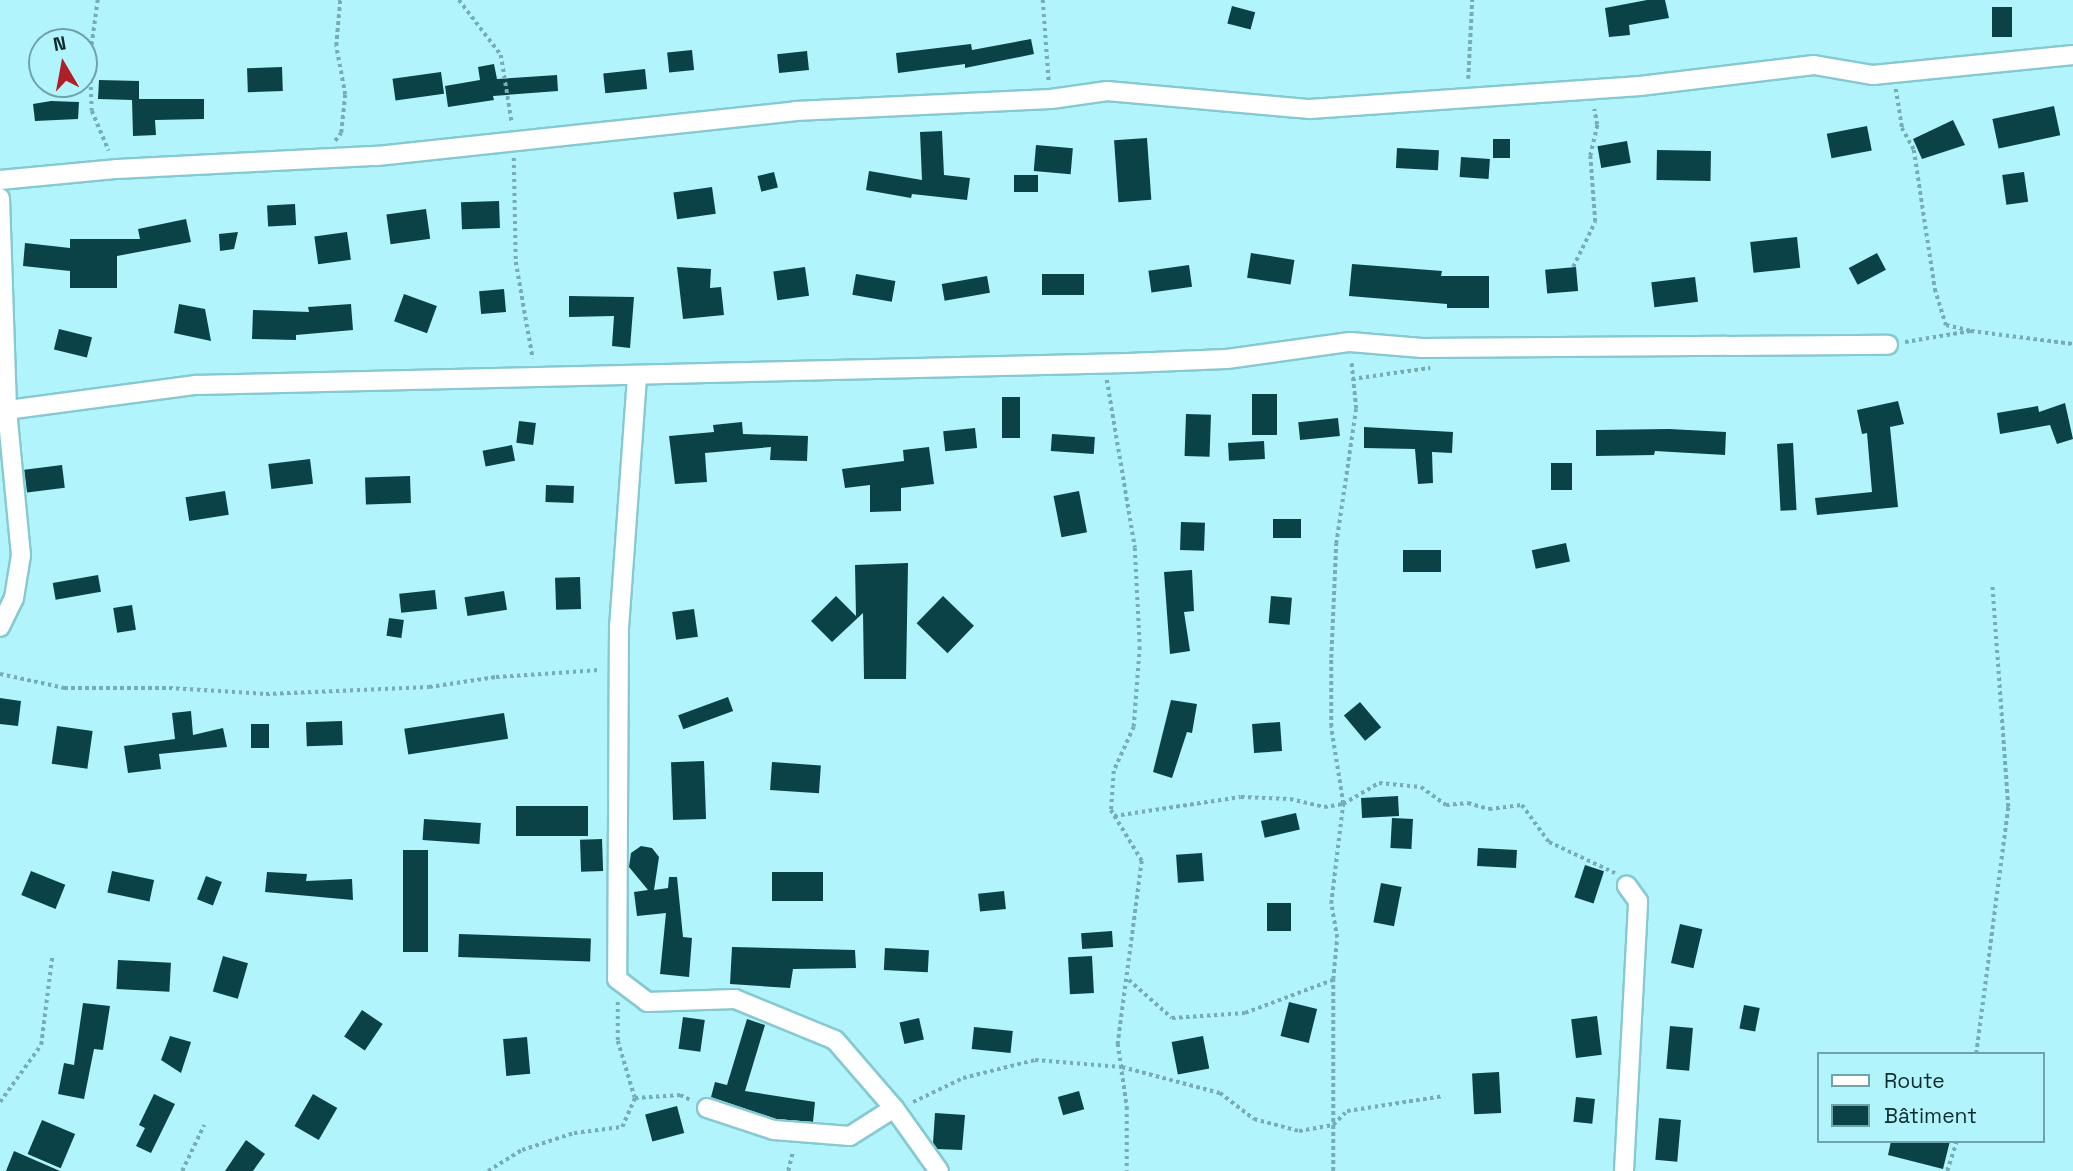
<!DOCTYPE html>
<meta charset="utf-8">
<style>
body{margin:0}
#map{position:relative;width:2073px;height:1171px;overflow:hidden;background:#b1f4fc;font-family:"Space Grotesk",sans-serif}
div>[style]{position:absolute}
.building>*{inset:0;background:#0b4247;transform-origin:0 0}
.path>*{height:3.5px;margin-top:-1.75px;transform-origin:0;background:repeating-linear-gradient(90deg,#77acb2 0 3.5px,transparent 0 7px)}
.roads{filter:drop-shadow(2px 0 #87c9d0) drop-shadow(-2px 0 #87c9d0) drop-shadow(0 2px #87c9d0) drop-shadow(0 -2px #87c9d0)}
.minor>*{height:18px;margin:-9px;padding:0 9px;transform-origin:9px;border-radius:9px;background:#fff}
span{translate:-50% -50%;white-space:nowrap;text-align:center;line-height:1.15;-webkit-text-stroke:7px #b1f4fc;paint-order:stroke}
.legend{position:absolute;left:1817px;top:1052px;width:228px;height:91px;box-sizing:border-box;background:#b1f4fc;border:2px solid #70a3a9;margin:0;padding:9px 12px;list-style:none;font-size:21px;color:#0f2a2d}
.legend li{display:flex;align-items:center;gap:14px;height:35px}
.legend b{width:35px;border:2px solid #70a3a9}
.north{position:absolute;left:28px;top:28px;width:70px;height:70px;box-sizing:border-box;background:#b1f4fc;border:2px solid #70a3a9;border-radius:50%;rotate:350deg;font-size:19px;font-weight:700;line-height:28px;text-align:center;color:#0f2a2d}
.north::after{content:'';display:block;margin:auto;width:24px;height:32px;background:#b01e27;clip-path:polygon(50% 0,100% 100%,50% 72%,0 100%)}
</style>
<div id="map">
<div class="building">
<div style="clip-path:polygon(1647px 0,1665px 0,1669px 18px,1629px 25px,1630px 35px,1609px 37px,1605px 8px)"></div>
<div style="left:1232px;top:6px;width:24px;height:18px;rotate:15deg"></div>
<div style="left:1992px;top:7px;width:20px;height:30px"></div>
<div style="clip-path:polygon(1031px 39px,1034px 54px,965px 68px,965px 64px,898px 73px,896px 53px,971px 44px,972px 50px)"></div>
<div style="left:692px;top:50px;width:20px;height:25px;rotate:84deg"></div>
<div style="left:807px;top:51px;width:19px;height:30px;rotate:84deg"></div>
<div style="clip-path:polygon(494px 64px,497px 79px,557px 75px,558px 91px,493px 96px,494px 100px,448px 107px,445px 86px,480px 80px,478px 67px)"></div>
<div style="left:282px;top:67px;width:24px;height:35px;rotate:88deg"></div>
<div style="left:645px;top:69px;width:20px;height:42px;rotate:84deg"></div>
<div style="left:441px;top:72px;width:22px;height:49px;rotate:82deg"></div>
<div style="clip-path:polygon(99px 80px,139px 81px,139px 99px,204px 99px,204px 119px,155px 120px,156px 135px,133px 136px,132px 100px,98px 99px)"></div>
<div style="clip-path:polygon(51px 101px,79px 102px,78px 119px,35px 121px,33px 104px)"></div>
<div style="left:2054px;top:106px;width:30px;height:63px;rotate:78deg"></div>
<div style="clip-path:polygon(1953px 120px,1965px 145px,1922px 159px,1913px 139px)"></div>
<div style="left:1867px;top:126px;width:25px;height:41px;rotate:79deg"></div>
<div style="clip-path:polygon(942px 131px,944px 175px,970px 178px,967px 200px,912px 194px,911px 198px,866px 190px,869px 171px,922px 180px,920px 132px)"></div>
<div style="left:1147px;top:138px;width:62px;height:33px;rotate:86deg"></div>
<div style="left:1510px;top:139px;width:19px;height:17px;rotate:90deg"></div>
<div style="left:1627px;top:141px;width:22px;height:30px;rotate:80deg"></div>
<div style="left:1036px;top:145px;width:37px;height:26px;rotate:5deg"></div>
<div style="left:1397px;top:148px;width:42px;height:20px;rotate:3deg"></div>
<div style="left:1657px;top:150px;width:54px;height:30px;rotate:1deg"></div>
<div style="left:1461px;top:157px;width:29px;height:20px;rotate:4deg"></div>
<div style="left:774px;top:172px;width:16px;height:17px;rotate:76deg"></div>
<div style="left:2024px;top:172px;width:30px;height:22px;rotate:82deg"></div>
<div style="left:1014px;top:175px;width:24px;height:17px"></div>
<div style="left:712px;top:187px;width:27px;height:39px;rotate:82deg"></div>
<div style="left:499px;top:201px;width:27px;height:38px;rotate:88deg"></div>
<div style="left:295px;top:204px;width:21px;height:28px;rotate:87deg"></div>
<div style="left:426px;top:209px;width:30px;height:40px;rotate:82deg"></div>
<div style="clip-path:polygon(186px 219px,191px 242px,117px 256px,117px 288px,70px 288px,70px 271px,23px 266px,25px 243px,70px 248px,70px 239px,140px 239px,138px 229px)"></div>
<div style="clip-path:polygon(238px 232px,234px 249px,220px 251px,219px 234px)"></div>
<div style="left:347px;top:232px;width:28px;height:33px;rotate:82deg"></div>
<div style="left:1797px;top:237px;width:31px;height:47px;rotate:84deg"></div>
<div style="left:1251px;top:253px;width:44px;height:25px;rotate:9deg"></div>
<div style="left:1877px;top:253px;width:19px;height:32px;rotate:62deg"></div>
<div style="clip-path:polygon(1352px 264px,1442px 271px,1441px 276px,1489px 276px,1489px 308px,1447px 308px,1447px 304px,1349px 296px)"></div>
<div style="left:1189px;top:265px;width:22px;height:41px;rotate:82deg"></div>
<div style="clip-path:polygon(677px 267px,711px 269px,710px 288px,721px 287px,724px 315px,683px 319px)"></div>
<div style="left:805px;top:267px;width:29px;height:32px;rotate:82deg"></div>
<div style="left:1576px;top:267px;width:24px;height:31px;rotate:85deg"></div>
<div style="left:856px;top:274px;width:40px;height:21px;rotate:10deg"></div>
<div style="left:1084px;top:274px;width:21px;height:42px;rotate:90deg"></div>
<div style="left:987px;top:276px;width:17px;height:46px;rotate:80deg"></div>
<div style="left:1695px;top:277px;width:25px;height:44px;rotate:83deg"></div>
<div style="left:504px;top:289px;width:23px;height:25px;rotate:85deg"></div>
<div style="left:404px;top:294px;width:35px;height:29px;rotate:20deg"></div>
<div style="clip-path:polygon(569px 296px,634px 297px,630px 348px,612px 346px,614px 316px,569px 317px)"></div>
<div style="clip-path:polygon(179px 304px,205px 309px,211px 341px,174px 333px)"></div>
<div style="clip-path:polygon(351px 304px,353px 330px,296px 335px,296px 340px,252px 339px,253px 310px,309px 312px,308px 307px)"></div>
<div style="left:59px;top:329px;width:34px;height:21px;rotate:14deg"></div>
<div style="left:1252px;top:394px;width:25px;height:41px"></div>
<div style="left:1002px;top:397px;width:18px;height:41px"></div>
<div style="clip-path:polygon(1898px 401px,1904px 424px,1890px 427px,1898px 507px,1817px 515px,1815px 498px,1872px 492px,1867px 433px,1862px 434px,1857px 410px)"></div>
<div style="clip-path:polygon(2065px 403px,2073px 439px,2057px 444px,2050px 425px,2000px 434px,1997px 413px,2038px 406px,2039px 412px)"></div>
<div style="left:1186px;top:414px;width:25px;height:42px;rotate:2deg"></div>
<div style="left:1338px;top:418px;width:18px;height:40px;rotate:84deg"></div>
<div style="left:519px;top:421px;width:17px;height:22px;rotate:7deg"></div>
<div style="clip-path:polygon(742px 422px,743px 434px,808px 436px,807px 461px,770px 460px,771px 447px,705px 453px,707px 482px,675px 484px,669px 436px,714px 432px,713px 425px)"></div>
<div style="clip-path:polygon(1364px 427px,1453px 432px,1452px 453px,1432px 452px,1433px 483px,1418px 484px,1415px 449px,1364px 448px)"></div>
<div style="left:975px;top:428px;width:20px;height:32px;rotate:84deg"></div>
<div style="clip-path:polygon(1669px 429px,1726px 432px,1725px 455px,1655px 451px,1654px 455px,1596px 456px,1596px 430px)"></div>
<div style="left:1052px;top:434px;width:43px;height:17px;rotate:4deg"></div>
<div style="left:1264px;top:441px;width:18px;height:36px;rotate:87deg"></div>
<div style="left:1793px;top:443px;width:67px;height:16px;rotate:87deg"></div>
<div style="left:512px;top:445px;width:16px;height:30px;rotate:79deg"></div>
<div style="clip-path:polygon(929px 447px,934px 484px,901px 488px,901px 511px,870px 512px,870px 485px,845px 488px,842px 469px,904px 461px,903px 450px)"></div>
<div style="left:310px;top:459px;width:25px;height:42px;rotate:83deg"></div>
<div style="left:1551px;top:463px;width:21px;height:27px"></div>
<div style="left:62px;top:465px;width:23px;height:38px;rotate:83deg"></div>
<div style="left:410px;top:476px;width:27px;height:45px;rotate:88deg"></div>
<div style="left:546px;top:485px;width:28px;height:17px;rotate:2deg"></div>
<div style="left:225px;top:491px;width:24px;height:40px;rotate:81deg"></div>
<div style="left:1079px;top:491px;width:42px;height:26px;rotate:79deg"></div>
<div style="left:1273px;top:519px;width:28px;height:19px"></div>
<div style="left:1181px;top:522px;width:24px;height:28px;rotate:2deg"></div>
<div style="left:1566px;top:543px;width:19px;height:35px;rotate:78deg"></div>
<div style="left:1441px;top:550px;width:22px;height:38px;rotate:90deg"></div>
<div style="clip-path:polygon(908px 563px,906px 679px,864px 679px,863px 613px,832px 642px,811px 621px,836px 596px,856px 616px,855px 565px)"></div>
<div style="clip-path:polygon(1192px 570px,1194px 611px,1184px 612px,1190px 651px,1170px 654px,1164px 572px)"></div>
<div style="left:98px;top:575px;width:17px;height:46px;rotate:80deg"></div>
<div style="left:580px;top:577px;width:32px;height:25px;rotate:88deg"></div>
<div style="left:435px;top:590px;width:19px;height:36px;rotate:84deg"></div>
<div style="left:504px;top:591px;width:19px;height:40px;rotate:81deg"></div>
<div style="left:943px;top:596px;width:43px;height:38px;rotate:44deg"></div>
<div style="left:1271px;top:596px;width:21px;height:27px;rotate:5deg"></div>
<div style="left:132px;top:605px;width:25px;height:19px;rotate:81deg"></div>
<div style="left:694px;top:609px;width:28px;height:22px;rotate:82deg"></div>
<div style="left:389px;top:618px;width:15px;height:18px;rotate:8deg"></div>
<div style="left:728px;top:697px;width:15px;height:53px;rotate:70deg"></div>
<div style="clip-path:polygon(0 698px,21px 701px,18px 726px,0 724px)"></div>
<div style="clip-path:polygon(1171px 700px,1197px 704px,1192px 733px,1187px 732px,1172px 778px,1153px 772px)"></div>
<div style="left:1360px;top:702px;width:33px;height:21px;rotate:50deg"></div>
<div style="clip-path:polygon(191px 711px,193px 735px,223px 728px,227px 747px,159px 754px,161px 769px,128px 773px,124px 746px,175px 739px,172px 713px)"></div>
<div style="left:504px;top:713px;width:26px;height:101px;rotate:81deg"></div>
<div style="left:342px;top:721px;width:24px;height:36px;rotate:88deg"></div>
<div style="left:1280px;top:722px;width:29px;height:28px;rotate:86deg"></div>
<div style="left:251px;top:724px;width:18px;height:24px"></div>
<div style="left:57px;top:726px;width:36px;height:38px;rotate:8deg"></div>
<div style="left:704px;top:761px;width:58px;height:33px;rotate:88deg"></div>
<div style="left:772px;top:762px;width:49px;height:28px;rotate:4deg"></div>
<div style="left:1398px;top:796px;width:20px;height:37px;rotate:87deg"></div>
<div style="left:588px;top:806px;width:30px;height:72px;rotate:90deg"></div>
<div style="left:1296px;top:813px;width:17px;height:36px;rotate:77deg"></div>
<div style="left:1392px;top:818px;width:21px;height:30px;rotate:3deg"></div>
<div style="left:424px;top:819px;width:57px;height:21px;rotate:4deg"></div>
<div style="left:602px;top:839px;width:32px;height:22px;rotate:88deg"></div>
<div style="clip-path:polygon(641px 846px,652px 848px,659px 857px,654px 890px,668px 888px,669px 877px,677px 877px,683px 937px,692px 938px,689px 977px,660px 974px,666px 913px,637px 916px,634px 892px,648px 890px,629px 867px,631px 853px)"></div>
<div style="left:1478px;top:848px;width:39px;height:18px;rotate:3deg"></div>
<div style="left:428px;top:850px;width:102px;height:25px;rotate:90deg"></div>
<div style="left:1202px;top:853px;width:28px;height:26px;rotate:86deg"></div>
<div style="left:1585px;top:865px;width:20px;height:34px;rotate:18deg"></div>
<div style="left:31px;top:871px;width:37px;height:26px;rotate:22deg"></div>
<div style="left:112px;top:871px;width:43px;height:22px;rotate:12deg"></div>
<div style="clip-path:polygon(267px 872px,307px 874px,306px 881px,352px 879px,353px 900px,265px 892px)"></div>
<div style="left:772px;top:872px;width:51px;height:29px"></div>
<div style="left:206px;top:876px;width:17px;height:25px;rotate:21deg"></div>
<div style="left:1381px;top:883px;width:21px;height:40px;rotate:11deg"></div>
<div style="left:1004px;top:891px;width:18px;height:26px;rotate:84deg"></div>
<div style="left:1267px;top:903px;width:24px;height:28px"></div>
<div style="left:1680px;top:924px;width:23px;height:40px;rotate:13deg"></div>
<div style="left:1112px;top:931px;width:16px;height:31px;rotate:86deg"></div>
<div style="left:459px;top:934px;width:132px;height:23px;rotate:2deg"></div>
<div style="clip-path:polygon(732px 947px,855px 950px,856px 968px,793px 969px,790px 988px,730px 984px)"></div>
<div style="left:885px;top:948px;width:44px;height:22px;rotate:3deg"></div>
<div style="left:223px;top:956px;width:26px;height:37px;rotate:16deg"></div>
<div style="left:1092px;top:956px;width:37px;height:24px;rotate:87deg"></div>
<div style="left:118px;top:960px;width:53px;height:29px;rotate:3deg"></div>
<div style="left:1289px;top:1002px;width:29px;height:35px;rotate:14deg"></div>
<div style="clip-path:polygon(83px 1003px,110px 1006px,103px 1050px,94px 1049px,84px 1099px,58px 1094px,64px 1063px,74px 1065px)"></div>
<div style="left:1744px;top:1005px;width:16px;height:24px;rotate:11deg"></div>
<div style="left:362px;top:1010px;width:25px;height:32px;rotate:34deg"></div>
<div style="left:1597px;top:1016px;width:39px;height:26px;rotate:83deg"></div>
<div style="left:683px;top:1017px;width:22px;height:32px;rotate:8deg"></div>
<div style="left:919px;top:1018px;width:22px;height:20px;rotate:77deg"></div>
<div style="clip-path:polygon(747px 1019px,765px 1025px,745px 1091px,815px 1102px,813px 1122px,776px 1119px,711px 1097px,715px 1082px,727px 1085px)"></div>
<div style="left:1670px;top:1026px;width:23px;height:43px;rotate:5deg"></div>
<div style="left:974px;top:1027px;width:39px;height:22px;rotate:6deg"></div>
<div style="clip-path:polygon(170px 1036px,191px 1042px,181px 1073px,161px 1060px)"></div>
<div style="left:1203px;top:1036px;width:33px;height:32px;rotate:79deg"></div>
<div style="left:527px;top:1037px;width:37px;height:24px;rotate:85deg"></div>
<div style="left:1499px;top:1072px;width:41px;height:27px;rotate:87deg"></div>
<div style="left:1079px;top:1091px;width:19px;height:22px;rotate:74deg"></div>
<div style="clip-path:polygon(154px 1094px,175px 1104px,151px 1153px,136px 1146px,145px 1128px,139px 1125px)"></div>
<div style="left:313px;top:1094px;width:28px;height:37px;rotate:30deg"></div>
<div style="left:1576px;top:1097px;width:19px;height:25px;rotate:6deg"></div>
<div style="left:677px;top:1106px;width:28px;height:33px;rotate:75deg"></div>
<div style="clip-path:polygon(935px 1113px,965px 1115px,962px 1150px,937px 1149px,933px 1143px)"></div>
<div style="left:1659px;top:1118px;width:22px;height:42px;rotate:5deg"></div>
<div style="left:42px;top:1120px;width:36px;height:37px;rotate:23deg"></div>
<div style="clip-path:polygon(246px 1140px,265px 1154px,253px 1171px,225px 1171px)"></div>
<div style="clip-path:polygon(1891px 1141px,1950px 1141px,1943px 1169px,1888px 1155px)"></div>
<div style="clip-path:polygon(14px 1151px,60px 1171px,6px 1171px)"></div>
</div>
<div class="path">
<div style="left:98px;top:0;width:60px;rotate:97.7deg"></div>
<div style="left:90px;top:59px;width:52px;rotate:87.8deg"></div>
<div style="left:92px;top:111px;width:43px;rotate:67deg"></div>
<div style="left:459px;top:0;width:69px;rotate:52.6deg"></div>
<div style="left:501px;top:55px;width:69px;rotate:80.8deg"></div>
<div style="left:1043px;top:0;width:83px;rotate:85.9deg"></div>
<div style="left:1468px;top:79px;width:79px;rotate:-87.1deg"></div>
<div style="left:1896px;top:89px;width:39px;rotate:81deg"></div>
<div style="left:1902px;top:128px;width:25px;rotate:61deg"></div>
<div style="left:1914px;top:150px;width:141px;rotate:81.4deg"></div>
<div style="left:1935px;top:289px;width:38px;rotate:73deg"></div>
<div style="left:1946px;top:325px;width:26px;rotate:13deg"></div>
<div style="left:335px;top:141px;width:10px;rotate:-53deg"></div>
<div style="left:341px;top:133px;width:38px;rotate:-84deg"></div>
<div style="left:345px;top:95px;width:50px;rotate:-100.4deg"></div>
<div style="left:336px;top:46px;width:46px;rotate:-85deg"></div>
<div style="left:514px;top:158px;width:104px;rotate:88.9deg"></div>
<div style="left:516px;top:262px;width:98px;rotate:80.1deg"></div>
<div style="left:1573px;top:267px;width:50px;rotate:-63.9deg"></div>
<div style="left:1595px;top:222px;width:66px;rotate:-94.3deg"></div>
<div style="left:1590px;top:156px;width:32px;rotate:-77deg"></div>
<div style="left:1597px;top:125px;width:16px;rotate:-101deg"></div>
<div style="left:1905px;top:342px;width:67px;rotate:-9.5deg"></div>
<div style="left:1971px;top:331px;width:103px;rotate:7.3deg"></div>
<div style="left:1352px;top:379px;width:79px;rotate:-8deg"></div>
<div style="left:1107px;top:380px;width:170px;rotate:80.5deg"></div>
<div style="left:1135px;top:548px;width:99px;rotate:87.1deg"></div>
<div style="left:1140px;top:647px;width:80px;rotate:94.3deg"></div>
<div style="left:1134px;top:727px;width:48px;rotate:114.4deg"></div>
<div style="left:1114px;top:771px;width:39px;rotate:94deg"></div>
<div style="left:1111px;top:810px;width:60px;rotate:58.7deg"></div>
<div style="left:1142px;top:861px;width:185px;rotate:97.5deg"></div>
<div style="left:1118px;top:1044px;width:64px;rotate:81.9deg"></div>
<div style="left:1127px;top:1107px;width:64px;rotate:90deg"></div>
<div style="left:0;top:674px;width:66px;rotate:12.3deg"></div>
<div style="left:64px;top:688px;width:105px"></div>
<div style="left:169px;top:688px;width:97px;rotate:3.5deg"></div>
<div style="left:266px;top:694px;width:163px;rotate:-2.5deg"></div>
<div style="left:429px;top:687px;width:68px;rotate:-8.5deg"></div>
<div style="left:496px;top:677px;width:104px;rotate:-3.9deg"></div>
<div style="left:1114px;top:816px;width:128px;rotate:-8.5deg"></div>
<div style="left:1241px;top:797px;width:49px;rotate:2.3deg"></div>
<div style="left:1290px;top:799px;width:35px;rotate:13deg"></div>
<div style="left:1324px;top:807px;width:19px;rotate:-9deg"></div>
<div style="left:1343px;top:804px;width:42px;rotate:-30.3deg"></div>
<div style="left:1379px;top:783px;width:42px;rotate:5.4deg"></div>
<div style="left:1421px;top:787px;width:31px;rotate:36deg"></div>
<div style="left:1446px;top:805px;width:22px;rotate:-5deg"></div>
<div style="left:1468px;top:803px;width:22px;rotate:16deg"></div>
<div style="left:1489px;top:809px;width:33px;rotate:-7deg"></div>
<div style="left:1522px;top:805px;width:46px;rotate:53.9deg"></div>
<div style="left:1549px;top:842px;width:73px;rotate:25.2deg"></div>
<div style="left:1129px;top:980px;width:57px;rotate:41.5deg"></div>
<div style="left:1172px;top:1018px;width:73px;rotate:-3.9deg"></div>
<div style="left:1245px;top:1013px;width:94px;rotate:-20.6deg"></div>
<div style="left:618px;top:1002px;width:39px;rotate:90deg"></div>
<div style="left:618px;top:1041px;width:59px;rotate:73.4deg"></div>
<div style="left:635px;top:1098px;width:45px;rotate:-3.8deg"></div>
<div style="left:680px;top:1095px;width:14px;rotate:25deg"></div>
<div style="left:1976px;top:1054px;width:249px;rotate:-82.6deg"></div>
<div style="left:2008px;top:807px;width:224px;rotate:-94.1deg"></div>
<div style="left:0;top:1102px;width:70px;rotate:-54.3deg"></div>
<div style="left:41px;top:1045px;width:89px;rotate:-82.9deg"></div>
<div style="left:913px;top:1102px;width:55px;rotate:-25.6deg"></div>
<div style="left:963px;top:1078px;width:74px;rotate:-14deg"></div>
<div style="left:1035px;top:1060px;width:87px;rotate:4.6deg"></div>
<div style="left:1122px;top:1067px;width:101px;rotate:14.9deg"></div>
<div style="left:1220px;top:1093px;width:43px;rotate:37.4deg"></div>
<div style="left:1254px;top:1119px;width:47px;rotate:14.9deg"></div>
<div style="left:1299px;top:1131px;width:35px;rotate:-10deg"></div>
<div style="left:1333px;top:1125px;width:20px;rotate:-45deg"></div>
<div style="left:1347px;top:1111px;width:98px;rotate:-8.8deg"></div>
<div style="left:182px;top:1171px;width:51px;rotate:-64.4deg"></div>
<div style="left:488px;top:1171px;width:40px;rotate:-32deg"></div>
<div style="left:522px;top:1150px;width:55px;rotate:-18.1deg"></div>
<div style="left:574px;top:1133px;width:48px;rotate:-7.1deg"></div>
<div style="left:622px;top:1127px;width:32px;rotate:-66deg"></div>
<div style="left:788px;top:1171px;width:21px;rotate:-76deg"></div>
<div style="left:1333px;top:1171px;width:191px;rotate:-90deg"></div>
<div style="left:1333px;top:980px;width:42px;rotate:-84.6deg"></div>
<div style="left:1337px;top:938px;width:35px;rotate:-100deg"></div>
<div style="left:1331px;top:904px;width:101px;rotate:-83.2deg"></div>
<div style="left:1343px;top:804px;width:78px;rotate:-98.9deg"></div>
<div style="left:1331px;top:727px;width:69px;rotate:-90deg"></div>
<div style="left:1331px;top:658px;width:114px;rotate:-87.5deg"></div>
<div style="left:1336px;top:544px;width:136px;rotate:-81.6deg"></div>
<div style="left:1356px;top:409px;width:48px;rotate:-95.9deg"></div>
<div style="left:1947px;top:1171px;width:32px;rotate:-72deg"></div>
</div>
<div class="roads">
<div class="minor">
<div style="left:0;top:180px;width:118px;rotate:-5.4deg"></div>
<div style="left:117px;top:169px;width:260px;rotate:-2.9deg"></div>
<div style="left:377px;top:156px;width:420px;rotate:-6.1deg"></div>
<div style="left:795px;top:111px;width:256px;rotate:-2.7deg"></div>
<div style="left:1051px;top:99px;width:57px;rotate:-8.1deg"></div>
<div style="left:1107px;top:91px;width:204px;rotate:5.1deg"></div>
<div style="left:1310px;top:109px;width:331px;rotate:-4deg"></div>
<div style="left:1640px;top:86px;width:175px;rotate:-6.9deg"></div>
<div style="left:1814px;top:65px;width:60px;rotate:9.6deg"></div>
<div style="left:1873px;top:75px;width:201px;rotate:-5.7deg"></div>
<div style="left:0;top:198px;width:212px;rotate:88.1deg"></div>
<div style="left:7px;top:410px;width:146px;rotate:84.5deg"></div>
<div style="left:21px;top:555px;width:44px;rotate:99.2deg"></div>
<div style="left:14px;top:598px;width:32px;rotate:116deg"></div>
<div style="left:637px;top:377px;width:250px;rotate:94.1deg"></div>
<div style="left:619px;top:626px;width:353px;rotate:90.3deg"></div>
<div style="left:617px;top:979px;width:38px;rotate:37deg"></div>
<div style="left:647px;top:1002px;width:88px;rotate:-2deg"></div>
<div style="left:735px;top:999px;width:108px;rotate:22.3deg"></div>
<div style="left:835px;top:1040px;width:90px;rotate:49.1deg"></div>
<div style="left:894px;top:1108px;width:77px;rotate:54.5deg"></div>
<div style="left:0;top:411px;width:198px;rotate:-7.6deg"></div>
<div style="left:196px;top:385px;width:932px;rotate:-1.35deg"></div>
<div style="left:1128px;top:363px;width:99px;rotate:-2.3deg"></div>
<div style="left:1227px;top:359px;width:124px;rotate:-7.9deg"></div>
<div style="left:1350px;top:342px;width:72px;rotate:4.8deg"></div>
<div style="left:1422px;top:348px;width:466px;rotate:-0.4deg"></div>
<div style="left:707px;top:1108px;width:71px;rotate:18.2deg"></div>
<div style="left:774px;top:1130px;width:76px;rotate:4.5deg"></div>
<div style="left:850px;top:1136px;width:52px;rotate:-32.5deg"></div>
<div style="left:1624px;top:1171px;width:270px;rotate:-87deg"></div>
<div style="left:1638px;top:901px;width:19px;rotate:-126deg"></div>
</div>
</div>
<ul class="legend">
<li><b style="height:9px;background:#fff"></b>Route</li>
<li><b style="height:19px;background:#0b4247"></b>Bâtiment</li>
</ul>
<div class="north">N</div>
</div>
